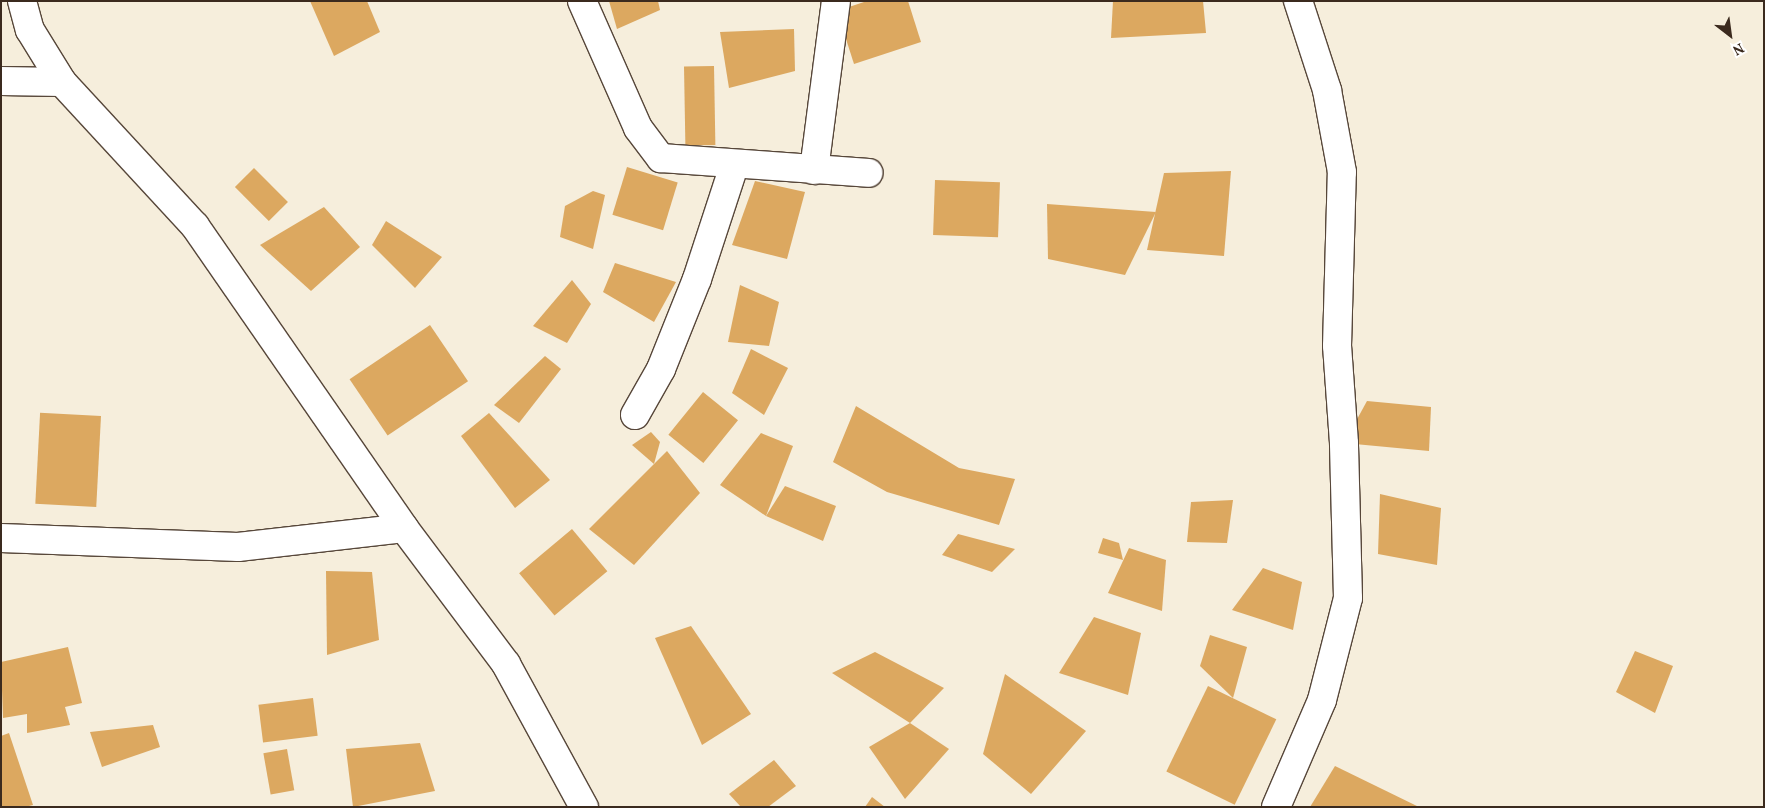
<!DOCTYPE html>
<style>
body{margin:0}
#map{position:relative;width:1765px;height:808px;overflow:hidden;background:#f6eedc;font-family:Vollkorn,serif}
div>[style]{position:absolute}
.building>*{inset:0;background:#dca860;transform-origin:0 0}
.roads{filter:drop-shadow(1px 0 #57473a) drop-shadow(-1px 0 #57473a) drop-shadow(0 1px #57473a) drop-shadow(0 -1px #57473a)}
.street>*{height:28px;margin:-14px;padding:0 14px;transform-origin:14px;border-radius:14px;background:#fff}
.secondary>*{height:28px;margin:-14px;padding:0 14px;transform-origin:14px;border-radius:14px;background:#fff}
span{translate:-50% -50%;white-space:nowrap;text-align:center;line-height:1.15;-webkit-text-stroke:4px #fff;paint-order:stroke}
.frame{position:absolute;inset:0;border:2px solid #3b2a1e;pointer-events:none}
.north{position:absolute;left:1705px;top:10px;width:50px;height:50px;-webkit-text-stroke:4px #fff;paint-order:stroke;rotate:150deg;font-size:14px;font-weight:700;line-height:20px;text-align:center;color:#3b2a1e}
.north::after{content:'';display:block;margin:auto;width:18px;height:22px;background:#3b2a1e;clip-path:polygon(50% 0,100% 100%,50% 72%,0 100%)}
</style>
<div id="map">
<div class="building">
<div style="clip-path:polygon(310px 1px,367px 1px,380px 32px,334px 56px)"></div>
<div style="clip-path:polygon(609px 1px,658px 1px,660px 10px,617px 29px)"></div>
<div style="clip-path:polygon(867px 1px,908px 1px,921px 42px,854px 64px,837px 11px)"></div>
<div style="clip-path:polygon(1113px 1px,1203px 1px,1206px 33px,1111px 38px)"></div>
<div style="clip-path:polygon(794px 29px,795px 71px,729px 88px,720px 32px)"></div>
<div style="left:714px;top:66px;width:79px;height:30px;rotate:89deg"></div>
<div style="left:627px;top:167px;width:53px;height:50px;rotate:17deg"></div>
<div style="left:254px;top:168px;width:48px;height:27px;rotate:45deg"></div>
<div style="clip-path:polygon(1231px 171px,1224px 256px,1147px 250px,1164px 173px)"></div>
<div style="left:935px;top:180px;width:65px;height:55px;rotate:2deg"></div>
<div style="clip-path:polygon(755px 181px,805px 192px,787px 259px,732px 245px)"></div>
<div style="clip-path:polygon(593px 191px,605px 195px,593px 249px,560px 237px,565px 206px)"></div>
<div style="clip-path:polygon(1047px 204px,1156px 212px,1125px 275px,1048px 259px)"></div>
<div style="clip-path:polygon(324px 207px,360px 247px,311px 291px,260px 245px)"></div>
<div style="clip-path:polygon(386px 221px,442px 257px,415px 288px,372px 245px)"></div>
<div style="clip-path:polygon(615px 263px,676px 282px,654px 322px,603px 292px)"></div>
<div style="clip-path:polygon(572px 280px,591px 304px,567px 343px,533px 326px)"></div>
<div style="clip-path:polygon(740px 285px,779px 302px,769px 346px,728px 342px)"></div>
<div style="left:430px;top:325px;width:68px;height:97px;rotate:56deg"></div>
<div style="clip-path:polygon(751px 349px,788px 368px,764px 415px,732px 393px)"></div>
<div style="clip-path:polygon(545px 356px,561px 369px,519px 423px,494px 405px)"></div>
<div style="left:703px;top:392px;width:45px;height:55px;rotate:39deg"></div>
<div style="clip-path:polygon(1367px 401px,1431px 407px,1429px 451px,1344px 443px)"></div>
<div style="clip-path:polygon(856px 406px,959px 468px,1015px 479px,999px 525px,887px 492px,833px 462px)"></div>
<div style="clip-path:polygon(489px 413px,550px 480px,515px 508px,461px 436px)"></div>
<div style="left:101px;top:416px;width:91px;height:61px;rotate:93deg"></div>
<div style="clip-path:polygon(651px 432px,660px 442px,654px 464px,632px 445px)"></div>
<div style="clip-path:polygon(761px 433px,793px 446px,766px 516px,720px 485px)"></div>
<div style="clip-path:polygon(667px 451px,700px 493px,634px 565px,589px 529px)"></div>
<div style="clip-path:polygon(785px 486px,836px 506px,823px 541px,766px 516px)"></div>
<div style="clip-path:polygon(1380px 494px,1441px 508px,1437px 565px,1378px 554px)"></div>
<div style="clip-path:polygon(1233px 500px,1227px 543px,1187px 542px,1191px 502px)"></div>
<div style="left:572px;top:529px;width:55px;height:69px;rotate:50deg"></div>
<div style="clip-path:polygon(958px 534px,1015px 549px,992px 572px,942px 555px)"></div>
<div style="clip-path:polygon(1103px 538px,1119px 543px,1123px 560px,1098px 553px)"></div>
<div style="clip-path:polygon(1129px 548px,1166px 560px,1162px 611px,1108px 593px)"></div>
<div style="clip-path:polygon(1263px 568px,1302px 582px,1293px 630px,1232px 610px)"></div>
<div style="clip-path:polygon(326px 571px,372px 572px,379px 640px,327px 655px)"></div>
<div style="clip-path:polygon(1094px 617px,1141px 633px,1128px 695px,1059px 673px)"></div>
<div style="clip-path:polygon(691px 626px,751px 714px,702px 745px,655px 638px)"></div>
<div style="clip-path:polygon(1210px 635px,1247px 647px,1233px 698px,1200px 666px)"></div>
<div style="clip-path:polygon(68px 647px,82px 703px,65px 707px,70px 725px,27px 733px,27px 714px,3px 718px,1px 662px)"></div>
<div style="clip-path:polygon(1635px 651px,1673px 666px,1655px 713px,1616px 692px)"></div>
<div style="clip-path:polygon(875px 652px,944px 688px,910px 723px,832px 673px)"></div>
<div style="clip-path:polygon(1005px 674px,1086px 731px,1031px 794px,983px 754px)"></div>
<div style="left:1208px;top:686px;width:76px;height:95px;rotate:26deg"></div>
<div style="left:313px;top:698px;width:38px;height:55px;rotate:83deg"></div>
<div style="clip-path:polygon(910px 723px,949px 749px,905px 799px,869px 747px)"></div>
<div style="clip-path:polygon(153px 725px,160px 747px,102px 767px,90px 732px)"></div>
<div style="clip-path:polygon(9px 733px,33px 805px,25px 807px,1px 807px,1px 736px)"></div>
<div style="clip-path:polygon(420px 743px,435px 791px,353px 807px,346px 749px)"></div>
<div style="left:287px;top:749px;width:42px;height:24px;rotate:80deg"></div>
<div style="clip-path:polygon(774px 760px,796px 786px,768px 807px,741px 807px,729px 794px)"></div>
<div style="clip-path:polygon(1335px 766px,1419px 807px,1310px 807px)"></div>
<div style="clip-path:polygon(872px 797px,885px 807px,865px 807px)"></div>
</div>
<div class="roads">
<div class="street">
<div style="left:582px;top:1px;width:139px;rotate:66.2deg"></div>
<div style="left:638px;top:128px;width:38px;rotate:53deg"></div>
<div style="left:661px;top:158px;width:208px;rotate:4.1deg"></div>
<div style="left:1px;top:81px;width:61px;rotate:0.9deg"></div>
<div style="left:814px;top:170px;width:170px;rotate:-82.6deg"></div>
<div style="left:635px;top:415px;width:53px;rotate:-60.5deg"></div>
<div style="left:661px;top:369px;width:97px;rotate:-68.2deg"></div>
<div style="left:697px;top:279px;width:119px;rotate:-71.9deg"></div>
<div style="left:1px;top:538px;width:237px;rotate:2.2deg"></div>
<div style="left:238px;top:547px;width:167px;rotate:-6.5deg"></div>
<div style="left:1276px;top:807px;width:116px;rotate:-66.7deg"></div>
<div style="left:1322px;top:700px;width:105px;rotate:-75.7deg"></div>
<div style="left:1348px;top:598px;width:155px;rotate:-91.5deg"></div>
<div style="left:1344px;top:443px;width:97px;rotate:-94.1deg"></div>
<div style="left:1337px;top:346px;width:174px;rotate:-88.4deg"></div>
<div style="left:1342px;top:172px;width:83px;rotate:-100.4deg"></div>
<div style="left:1327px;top:90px;width:94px;rotate:-108deg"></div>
</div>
<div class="secondary">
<div style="left:22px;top:1px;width:30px;rotate:75deg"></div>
<div style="left:30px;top:30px;width:61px;rotate:58.4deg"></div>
<div style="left:62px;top:82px;width:196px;rotate:47.3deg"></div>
<div style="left:195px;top:226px;width:367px;rotate:55.3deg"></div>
<div style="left:404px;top:528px;width:170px;rotate:53.1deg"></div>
<div style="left:506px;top:664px;width:163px;rotate:61.4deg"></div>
</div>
</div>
<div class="frame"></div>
<div class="north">N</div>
</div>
